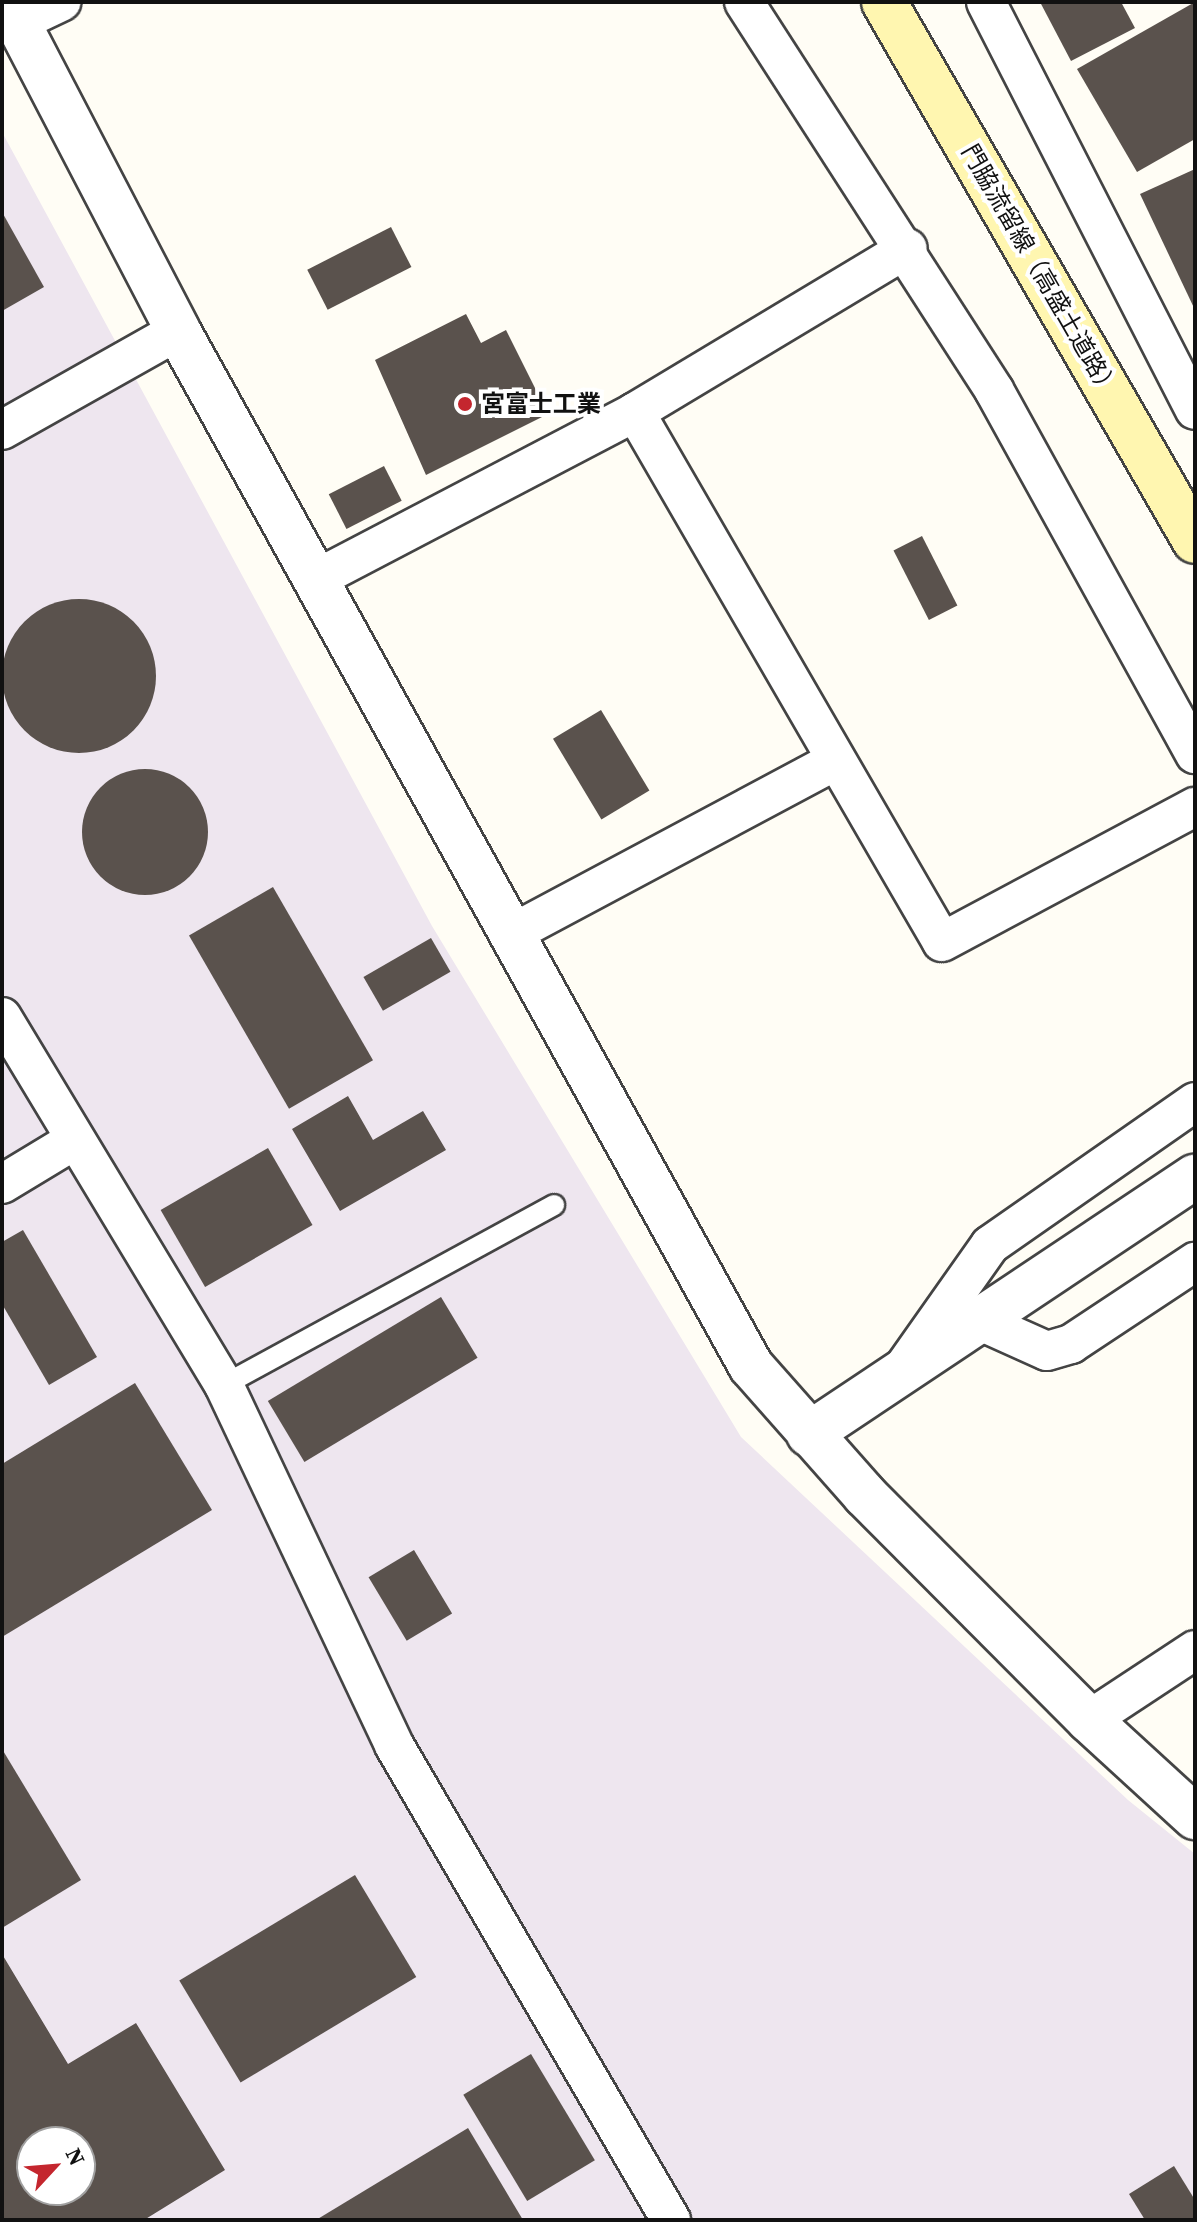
<!DOCTYPE html>
<meta charset="utf-8">
<style>
body{margin:0}
#map{position:relative;width:1197px;height:2222px;overflow:hidden;background:#fffdf5;font-family:"Source Serif 4","Noto Sans JP",serif}
div>[style]{position:absolute}
.industrial>*{inset:0;background:#eee6ef}
.building>*{inset:0;background:#5a524d;transform-origin:0 0}
.round{border-radius:50%}
.roads{filter:drop-shadow(2px 0 #444) drop-shadow(-2px 0 #444) drop-shadow(0 2px #444) drop-shadow(0 -2px #444)}
.service>*{height:20px;margin:-10px;padding:0 10px;transform-origin:10px;border-radius:10px;background:#fff}
.minor>*{height:38px;margin:-19px;padding:0 19px;transform-origin:19px;border-radius:19px;background:#fff}
.tertiary>*{height:44px;margin:-22px;padding:0 22px;transform-origin:22px;border-radius:22px;background:#fff}
.secondary>*{height:44px;margin:-22px;padding:0 22px;transform-origin:22px;border-radius:22px;background:#fff6b0}
.dots>*{width:22px;height:22px;translate:-50% -50%;box-sizing:border-box;border:4px solid #fff;border-radius:50%}
span{translate:-50% -50%;white-space:nowrap;text-align:center;line-height:1.15;-webkit-text-stroke:8px #fff;paint-order:stroke}
.street-label{font-size:24px;color:#111}
.poi-label{font-size:24px;color:#111;font-weight:700}
.left{translate:0 -50%;text-align:left}
.frame{position:absolute;inset:0;border:4px solid #111;pointer-events:none}
.north{position:absolute;left:16px;top:2126px;width:80px;height:80px;box-sizing:border-box;background:#fff;border:2px solid #a0a0a0;border-radius:50%;rotate:64deg;font-size:22px;font-weight:700;line-height:32px;text-align:center;color:#111}
.north::after{content:'';display:block;margin:auto;width:28px;height:36px;background:#c4262e;clip-path:polygon(50% 0,100% 100%,50% 72%,0 100%)}
</style>
<div id="map">
<div class="industrial">
<div style="clip-path:polygon(evenodd,2px 132px,432px 926px,741px 1437px,1128px 1800px,1195px 1854px,1195px 2220px,2px 2220px,2px 132px,32px 2142px,80px 2142px,80px 2190px,32px 2190px,32px 2142px)"></div>
</div>
<div class="building">
<div style="clip-path:polygon(1040px 2px,1121px 2px,1135px 28px,1071px 61px)"></div>
<div style="clip-path:polygon(1195px 2px,1195px 139px,1137px 172px,1077px 69px)"></div>
<div style="clip-path:polygon(1195px 169px,1195px 310px,1140px 194px)"></div>
<div style="clip-path:polygon(2px 212px,44px 287px,2px 311px)"></div>
<div style="left:391px;top:227px;width:45px;height:94px;rotate:63deg"></div>
<div style="clip-path:polygon(466px 314px,481px 343px,506px 330px,548px 414px,426px 475px,375px 360px)"></div>
<div style="left:384px;top:466px;width:39px;height:62px;rotate:63deg"></div>
<div style="left:922px;top:536px;width:78px;height:32px;rotate:63deg"></div>
<div class="round" style="left:2px;top:599px;width:154px;height:154px"></div>
<div style="left:601px;top:710px;width:94px;height:56px;rotate:59deg"></div>
<div class="round" style="left:82px;top:769px;width:126px;height:126px"></div>
<div style="left:273px;top:887px;width:200px;height:97px;rotate:60deg"></div>
<div style="left:431px;top:938px;width:39px;height:78px;rotate:60deg"></div>
<div style="clip-path:polygon(348px 1096px,373px 1140px,423px 1111px,446px 1150px,340px 1211px,292px 1129px)"></div>
<div style="left:268px;top:1148px;width:89px;height:124px;rotate:60deg"></div>
<div style="clip-path:polygon(23px 1230px,97px 1357px,49px 1385px,2px 1304px,2px 1242px)"></div>
<div style="left:441px;top:1297px;width:71px;height:202px;rotate:59deg"></div>
<div style="clip-path:polygon(135px 1383px,212px 1510px,2px 1637px,2px 1464px)"></div>
<div style="left:414px;top:1550px;width:74px;height:53px;rotate:59deg"></div>
<div style="clip-path:polygon(2px 1749px,81px 1880px,2px 1928px)"></div>
<div style="left:355px;top:1875px;width:119px;height:205px;rotate:59deg"></div>
<div style="clip-path:polygon(evenodd,2px 1954px,68px 2064px,136px 2023px,225px 2170px,144px 2220px,2px 2220px,2px 1954px,32px 2142px,80px 2142px,80px 2190px,32px 2190px,32px 2142px)"></div>
<div style="left:531px;top:2054px;width:124px;height:79px;rotate:59deg"></div>
<div style="clip-path:polygon(468px 2128px,523px 2220px,316px 2220px)"></div>
<div style="clip-path:polygon(1174px 2166px,1195px 2200px,1195px 2220px,1145px 2220px,1129px 2194px)"></div>
</div>
<div class="roads">
<div class="service">
<div style="left:224px;top:1385px;width:376px;rotate:-28.6deg"></div>
</div>
<div class="minor">
<div style="left:744px;top:2px;width:462px;rotate:57.2deg"></div>
<div style="left:994px;top:390px;width:416px;rotate:61.1deg"></div>
<div style="left:986px;top:2px;width:458px;rotate:62.9deg"></div>
<div style="left:19px;top:22px;width:47px;rotate:-25.5deg"></div>
<div style="left:635px;top:412px;width:612px;rotate:59.92deg"></div>
<div style="left:942px;top:942px;width:287px;rotate:-28.1deg"></div>
<div style="left:2px;top:430px;width:202px;rotate:-29.4deg"></div>
<div style="left:314px;top:580px;width:362px;rotate:-27.6deg"></div>
<div style="left:635px;top:412px;width:318px;rotate:-31deg"></div>
<div style="left:509px;top:935px;width:370px;rotate:-28.1deg"></div>
<div style="left:2px;top:1017px;width:430px;rotate:58.9deg"></div>
<div style="left:224px;top:1385px;width:398px;rotate:64.7deg"></div>
<div style="left:394px;top:1745px;width:550px;rotate:59.75deg"></div>
<div style="left:2px;top:1184px;width:85px;rotate:-31.1deg"></div>
<div style="left:980px;top:1321px;width:73px;rotate:24.1deg"></div>
<div style="left:1047px;top:1351px;width:25px;rotate:-16deg"></div>
<div style="left:1071px;top:1344px;width:149px;rotate:-33.5deg"></div>
<div style="left:904px;top:1367px;width:149px;rotate:-54.8deg"></div>
<div style="left:990px;top:1245px;width:250px;rotate:-34.9deg"></div>
<div style="left:1089px;top:1720px;width:127px;rotate:-33.4deg"></div>
</div>
<div class="tertiary">
<div style="left:7px;top:2px;width:371px;rotate:62.5deg"></div>
<div style="left:178px;top:331px;width:1183px;rotate:61.03deg"></div>
<div style="left:751px;top:1366px;width:172px;rotate:48.5deg"></div>
<div style="left:865px;top:1495px;width:317px;rotate:45.1deg"></div>
<div style="left:1089px;top:1720px;width:144px;rotate:42.5deg"></div>
<div style="left:809px;top:1434px;width:464px;rotate:-33.7deg"></div>
</div>
<div class="secondary">
<div style="left:884px;top:2px;width:622px;rotate:60.02deg"></div>
</div>
</div>
<div class="dots">
<div style="left:465px;top:404px;background:#c4262e"></div>
</div>
<div class="street-label">
<span style="left:1040px;top:271px;rotate:60deg">門脇流留線（高盛土道路）</span>
</div>
<div class="poi-label">
<span class="left" style="left:481px;top:404px">宮富士工業</span>
</div>
<div class="frame"></div>
<div class="north">N</div>
</div>
